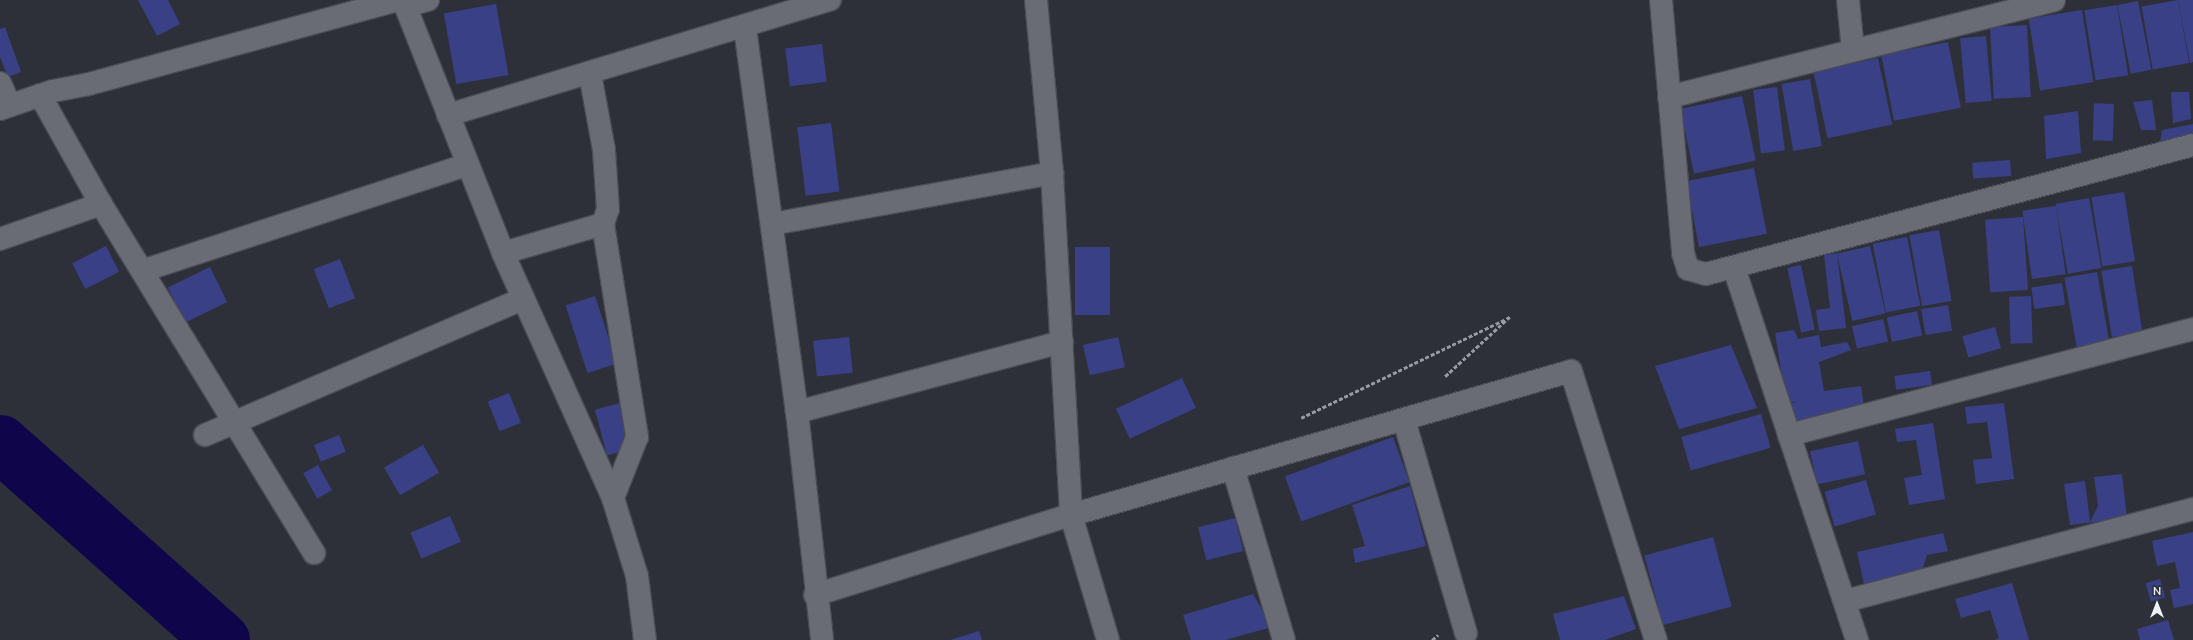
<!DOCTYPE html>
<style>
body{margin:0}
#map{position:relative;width:2193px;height:640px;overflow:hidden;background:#2e3039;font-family:"Nunito Sans",sans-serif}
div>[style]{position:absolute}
.river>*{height:57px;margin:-28.5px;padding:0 28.5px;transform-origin:28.5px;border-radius:28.5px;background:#0f054a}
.building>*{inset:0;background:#394086;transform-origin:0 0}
.path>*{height:2.5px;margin-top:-1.25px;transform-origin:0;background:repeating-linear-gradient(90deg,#989aa1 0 4px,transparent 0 6px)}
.roads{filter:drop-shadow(1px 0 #4a4c54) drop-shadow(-1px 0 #4a4c54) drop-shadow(0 1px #4a4c54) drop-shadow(0 -1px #4a4c54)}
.street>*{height:22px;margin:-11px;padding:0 11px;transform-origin:11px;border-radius:11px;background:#696b75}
span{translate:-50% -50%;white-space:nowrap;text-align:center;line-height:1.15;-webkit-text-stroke:3px #2e3039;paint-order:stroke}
.north{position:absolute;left:2137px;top:584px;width:40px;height:40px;-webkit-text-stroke:3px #2e3039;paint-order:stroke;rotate:0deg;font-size:11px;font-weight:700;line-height:16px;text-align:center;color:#f0f2f8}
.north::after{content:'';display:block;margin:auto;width:14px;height:18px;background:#f0f2f8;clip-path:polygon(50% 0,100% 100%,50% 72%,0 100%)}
</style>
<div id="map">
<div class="river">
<div style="left:0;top:443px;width:296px;rotate:41.7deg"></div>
</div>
<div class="building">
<div style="clip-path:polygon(138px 0,168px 0,180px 24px,157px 36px)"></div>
<div style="clip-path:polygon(2178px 0,2193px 0,2193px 62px,2190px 63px)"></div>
<div style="left:2178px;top:0;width:64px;height:37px;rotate:80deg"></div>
<div style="left:2138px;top:1px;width:70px;height:21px;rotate:79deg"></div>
<div style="left:496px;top:4px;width:72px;height:53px;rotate:80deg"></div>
<div style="left:2117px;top:5px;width:71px;height:33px;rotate:81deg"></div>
<div style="left:2082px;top:10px;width:73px;height:54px;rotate:81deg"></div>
<div style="left:2027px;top:25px;width:72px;height:37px;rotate:87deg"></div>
<div style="clip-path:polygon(5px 27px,21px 72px,8px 77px,0 57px,0 29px)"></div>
<div style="left:1986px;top:36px;width:65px;height:26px;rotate:85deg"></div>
<div style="left:1948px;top:42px;width:67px;height:68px;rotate:79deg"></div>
<div style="left:822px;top:44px;width:38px;height:37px;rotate:83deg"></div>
<div style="left:1878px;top:58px;width:68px;height:66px;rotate:78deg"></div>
<div style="left:1810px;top:79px;width:68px;height:29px;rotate:80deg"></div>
<div style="left:1777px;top:87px;width:64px;height:24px;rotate:83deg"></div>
<div style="clip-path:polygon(2171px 92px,2189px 92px,2191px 119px,2173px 123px)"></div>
<div style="left:1742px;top:96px;width:66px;height:63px;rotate:78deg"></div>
<div style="clip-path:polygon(2152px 100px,2156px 130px,2141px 130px,2133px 102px)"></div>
<div style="left:2114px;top:104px;width:37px;height:20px;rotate:92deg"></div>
<div style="clip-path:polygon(2078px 111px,2081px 153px,2046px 159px,2044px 116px)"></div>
<div style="left:831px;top:123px;width:69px;height:34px;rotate:83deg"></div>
<div style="clip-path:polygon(2193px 124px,2193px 139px,2159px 149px,2162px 130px)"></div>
<div style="left:2010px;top:160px;width:16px;height:38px;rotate:86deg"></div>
<div style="left:1754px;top:168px;width:67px;height:69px;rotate:79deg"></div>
<div style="left:2124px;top:192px;width:70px;height:33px;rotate:81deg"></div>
<div style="left:2089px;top:198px;width:71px;height:34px;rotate:80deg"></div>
<div style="left:2056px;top:206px;width:69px;height:34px;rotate:82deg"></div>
<div style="left:2023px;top:217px;width:73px;height:38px;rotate:86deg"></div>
<div style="left:1939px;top:230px;width:72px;height:30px;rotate:80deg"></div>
<div style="left:1907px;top:237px;width:70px;height:35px;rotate:79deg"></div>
<div style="left:106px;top:246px;width:29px;height:38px;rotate:63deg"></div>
<div style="left:1870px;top:246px;width:69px;height:34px;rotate:77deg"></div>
<div style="left:1075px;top:247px;width:35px;height:68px"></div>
<div style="clip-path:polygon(1837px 253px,1846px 328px,1819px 331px,1816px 310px,1830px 308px,1824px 255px)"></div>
<div style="left:340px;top:259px;width:42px;height:28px;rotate:69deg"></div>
<div style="left:1801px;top:265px;width:66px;height:14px;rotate:78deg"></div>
<div style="left:2132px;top:266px;width:67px;height:31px;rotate:81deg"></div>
<div style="left:210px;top:267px;width:39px;height:47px;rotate:64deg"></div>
<div style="left:2097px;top:272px;width:72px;height:33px;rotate:80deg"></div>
<div style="left:2062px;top:283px;width:22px;height:31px;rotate:82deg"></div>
<div style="left:595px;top:296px;width:71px;height:31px;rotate:72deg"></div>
<div style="left:2031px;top:296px;width:47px;height:22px;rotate:88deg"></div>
<div style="left:1948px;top:305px;width:26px;height:27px;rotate:81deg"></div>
<div style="left:1917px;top:311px;width:25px;height:31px;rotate:78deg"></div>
<div style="left:1883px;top:319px;width:23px;height:32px;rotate:77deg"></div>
<div style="left:1995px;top:327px;width:22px;height:34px;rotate:74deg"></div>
<div style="clip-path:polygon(1794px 330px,1798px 339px,1819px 335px,1821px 347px,1847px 342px,1851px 350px,1819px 362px,1824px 391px,1861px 386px,1865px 413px,1787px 425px,1784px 404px,1798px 402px,1786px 402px,1775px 333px)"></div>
<div style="left:849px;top:337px;width:36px;height:36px;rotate:84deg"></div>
<div style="left:1118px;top:337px;width:31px;height:36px;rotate:77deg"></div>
<div style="clip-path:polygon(1731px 345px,1757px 408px,1679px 429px,1655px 366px)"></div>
<div style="left:1930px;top:371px;width:14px;height:36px;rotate:82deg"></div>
<div style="left:1182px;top:378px;width:33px;height:73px;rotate:65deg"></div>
<div style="left:509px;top:393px;width:32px;height:23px;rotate:68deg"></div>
<div style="left:620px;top:403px;width:47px;height:26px;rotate:75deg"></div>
<div style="clip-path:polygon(2004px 403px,2014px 479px,1976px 484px,1973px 460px,1992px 458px,1987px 422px,1967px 424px,1965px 407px)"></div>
<div style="left:1761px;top:414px;width:35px;height:83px;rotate:74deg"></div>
<div style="clip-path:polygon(1933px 423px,1945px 499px,1909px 505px,1904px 478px,1922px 475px,1916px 440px,1897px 442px,1895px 429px)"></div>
<div style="left:339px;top:435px;width:18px;height:27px;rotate:68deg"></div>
<div style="left:1393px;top:437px;width:48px;height:115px;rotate:70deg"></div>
<div style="left:1858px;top:441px;width:34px;height:49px;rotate:78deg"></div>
<div style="left:423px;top:445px;width:32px;height:45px;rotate:60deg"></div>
<div style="left:318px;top:465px;width:29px;height:17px;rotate:61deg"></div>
<div style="clip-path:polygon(2122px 474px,2127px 518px,2070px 525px,2064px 484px,2085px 481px,2090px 522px,2098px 506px,2094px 477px)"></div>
<div style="left:1866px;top:480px;width:36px;height:43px;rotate:74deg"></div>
<div style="clip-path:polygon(1410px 486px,1426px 546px,1355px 563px,1353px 549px,1365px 546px,1352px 505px)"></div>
<div style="left:450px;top:516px;width:28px;height:43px;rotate:67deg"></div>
<div style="left:1235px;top:518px;width:34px;height:38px;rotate:76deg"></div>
<div style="clip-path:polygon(2193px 532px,2193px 604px,2174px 608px,2170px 590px,2180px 588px,2175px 562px,2157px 566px,2152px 541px)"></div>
<div style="clip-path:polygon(1943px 533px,1948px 551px,1927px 555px,1922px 571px,1864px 584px,1857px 552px)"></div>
<div style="left:1713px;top:537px;width:72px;height:71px;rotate:75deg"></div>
<div style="left:2160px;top:579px;width:19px;height:15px;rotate:74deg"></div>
<div style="clip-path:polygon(2012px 583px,2029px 640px,1995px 640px,1999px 638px,1990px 610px,1961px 618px,1955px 599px)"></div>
<div style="clip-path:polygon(1253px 594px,1272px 627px,1225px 640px,1191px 640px,1183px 615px)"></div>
<div style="clip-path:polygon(1624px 596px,1636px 629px,1605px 640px,1560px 640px,1553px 614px)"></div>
<div style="clip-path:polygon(2168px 620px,2174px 640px,2140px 640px,2137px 629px)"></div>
<div style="clip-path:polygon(979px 631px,982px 640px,950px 640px)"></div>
</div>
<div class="path">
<div style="left:1301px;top:418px;width:232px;rotate:-25.8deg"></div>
<div style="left:1510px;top:317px;width:90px;rotate:137.3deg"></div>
<div style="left:1432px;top:640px;width:8px;rotate:-40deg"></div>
</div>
<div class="roads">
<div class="street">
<div style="left:403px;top:0;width:272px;rotate:68.4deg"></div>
<div style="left:503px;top:253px;width:269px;rotate:65.8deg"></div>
<div style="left:613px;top:498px;width:82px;rotate:72.9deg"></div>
<div style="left:637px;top:576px;width:64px;rotate:82.9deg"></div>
<div style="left:1036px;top:0;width:174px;rotate:84.7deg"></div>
<div style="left:1052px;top:173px;width:343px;rotate:86.8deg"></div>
<div style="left:1071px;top:515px;width:130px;rotate:73.5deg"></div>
<div style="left:1661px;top:0;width:254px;rotate:85deg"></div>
<div style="left:1683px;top:253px;width:17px;rotate:73deg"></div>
<div style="left:1688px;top:269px;width:19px;rotate:16deg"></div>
<div style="left:1706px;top:274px;width:504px;rotate:-14.84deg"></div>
<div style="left:1848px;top:0;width:50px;rotate:84.3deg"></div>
<div style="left:405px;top:6px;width:24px;rotate:-15deg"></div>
<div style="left:745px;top:28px;width:388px;rotate:82.3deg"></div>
<div style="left:797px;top:412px;width:229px;rotate:83.7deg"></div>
<div style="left:0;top:83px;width:24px;rotate:66deg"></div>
<div style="left:40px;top:95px;width:125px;rotate:60.8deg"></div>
<div style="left:101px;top:204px;width:409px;rotate:58.6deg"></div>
<div style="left:1669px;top:97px;width:397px;rotate:-14.1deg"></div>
<div style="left:0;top:109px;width:56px;rotate:-18.8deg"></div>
<div style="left:53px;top:91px;width:37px;rotate:-11deg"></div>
<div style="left:89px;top:84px;width:320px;rotate:-15.2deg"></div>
<div style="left:448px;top:115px;width:399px;rotate:-16.8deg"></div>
<div style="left:603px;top:224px;width:216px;rotate:80.9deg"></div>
<div style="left:637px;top:437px;width:66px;rotate:111.5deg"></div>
<div style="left:772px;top:224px;width:285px;rotate:-10.3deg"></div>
<div style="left:0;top:239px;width:107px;rotate:-19.1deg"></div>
<div style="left:503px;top:253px;width:104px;rotate:-16.2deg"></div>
<div style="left:603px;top:224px;width:16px;rotate:-72deg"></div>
<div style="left:608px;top:209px;width:59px;rotate:-93.9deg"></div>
<div style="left:604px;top:150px;width:77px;rotate:-100.4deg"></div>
<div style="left:1734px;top:268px;width:392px;rotate:71.7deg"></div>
<div style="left:145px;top:270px;width:338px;rotate:-18.1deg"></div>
<div style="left:797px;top:412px;width:274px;rotate:-14.8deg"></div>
<div style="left:1404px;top:420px;width:222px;rotate:73.8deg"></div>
<div style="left:205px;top:435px;width:346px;rotate:-23.2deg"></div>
<div style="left:1789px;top:435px;width:418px;rotate:-14.7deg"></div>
<div style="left:1233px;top:468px;width:179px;rotate:73.5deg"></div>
<div style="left:815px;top:595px;width:268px;rotate:-17.4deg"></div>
<div style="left:1071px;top:515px;width:520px;rotate:-16.07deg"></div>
<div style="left:1571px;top:371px;width:282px;rotate:72.5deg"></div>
<div style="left:1845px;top:601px;width:360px;rotate:-14.8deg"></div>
</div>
</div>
<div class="north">N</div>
</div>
